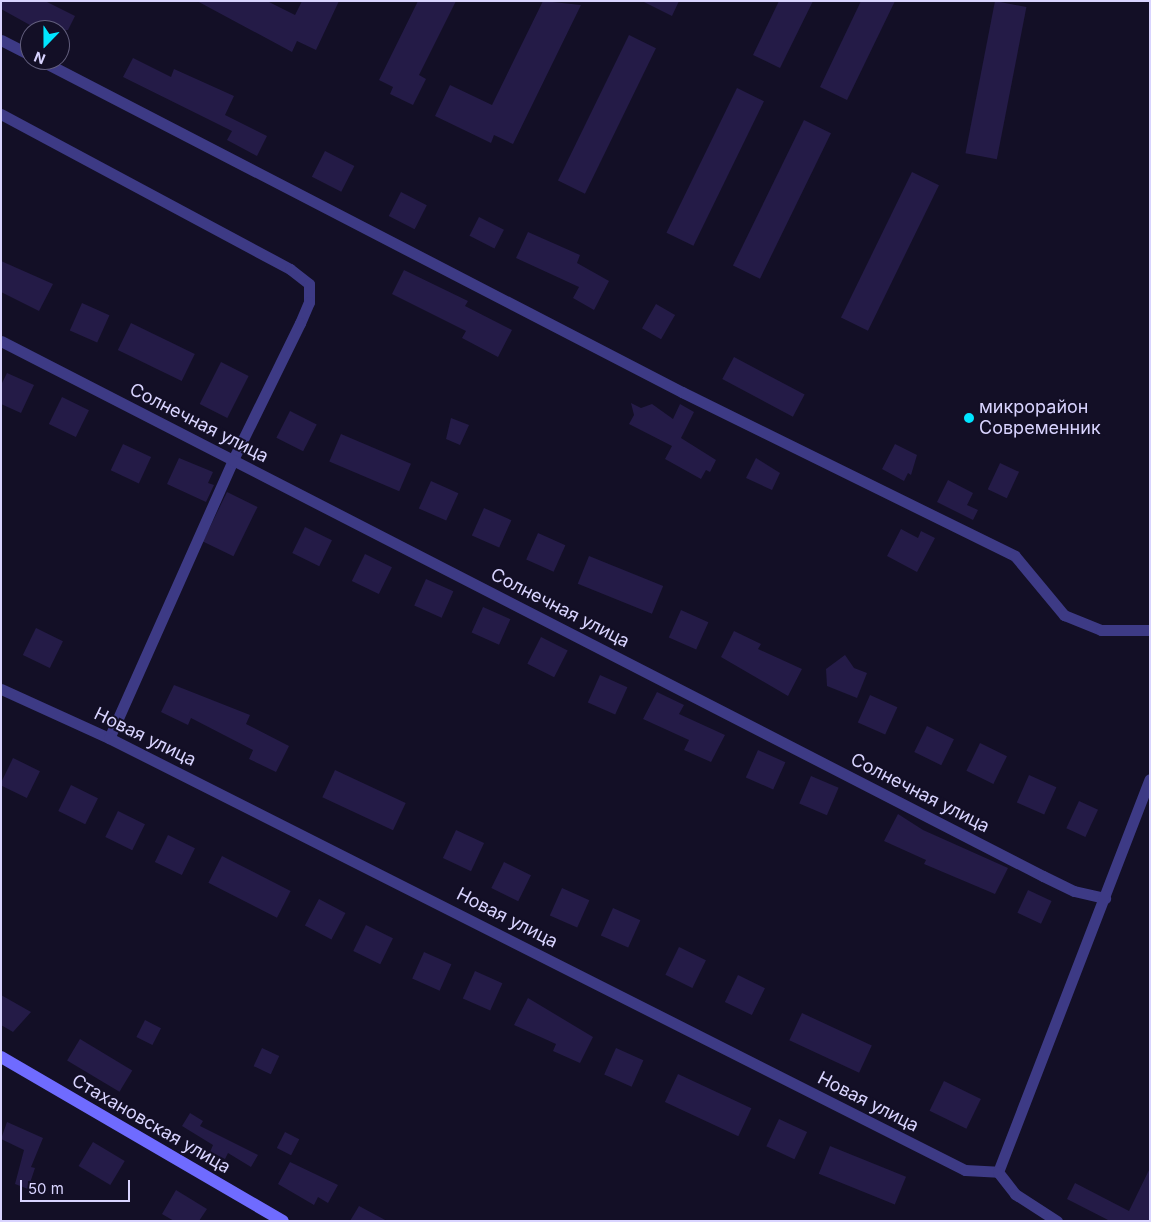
<!DOCTYPE html>
<meta charset="utf-8">
<style>
body{margin:0}
#map{position:relative;width:1151px;height:1222px;overflow:hidden;background:#130f26;font-family:Inter,sans-serif}
div>[style]{position:absolute}
.building>*{inset:0;background:#241b47;transform-origin:0 0}
.street>*{height:11px;margin:-5.5px;padding:0 5.5px;transform-origin:5.5px;border-radius:5.5px;background:#3d3a85}
.secondary>*{height:12px;margin:-6px;padding:0 6px;transform-origin:6px;border-radius:6px;background:#6f6bff}
.dots>*{width:14px;height:14px;translate:-50% -50%;box-sizing:border-box;border:2px solid #130f26;border-radius:50%}
span{translate:-50% -50%;white-space:nowrap;text-align:center;line-height:1.15;-webkit-text-stroke:4px #130f26;paint-order:stroke}
.poi-label{font-size:18px;color:#d9d4ff}
.left{translate:0 -50%;text-align:left}
.street-label{font-size:18px;color:#d9d4ff}
.frame{position:absolute;inset:0;border:2px solid #d9d4ff;pointer-events:none}
.north{position:absolute;left:20px;top:20px;width:50px;height:50px;box-sizing:border-box;background:#130f26;border:1px solid #625e7d;border-radius:50%;rotate:202deg;font-size:14px;font-weight:700;line-height:20px;text-align:center;color:#d9d4ff}
.north::after{content:'';display:block;margin:auto;width:18px;height:22px;background:#00e5ff;clip-path:polygon(50% 0,100% 100%,50% 72%,0 100%)}
.scale{position:absolute;left:20px;top:1180px;width:110px;height:22px;box-sizing:border-box;border:2px solid #d9d4ff;border-top:0;padding-left:6px;font-size:15px;line-height:18px;white-space:nowrap;color:#d9d4ff;-webkit-text-stroke:4px #130f26;paint-order:stroke}
</style>
<div id="map">
<div class="building">
<div style="clip-path:polygon(1px 1px,45px 1px,75px 16px,68px 30px,39px 30px,1px 9px)"></div>
<div style="clip-path:polygon(197px 1px,267px 1px,295px 15px,302px 1px,339px 1px,316px 50px,297px 41px,292px 52px)"></div>
<div style="clip-path:polygon(418px 1px,456px 1px,419px 75px,426px 79px,413px 105px,390px 94px,393px 87px,379px 80px)"></div>
<div style="clip-path:polygon(543px 1px,581px 5px,513px 144px,494px 135px,491px 143px,435px 116px,450px 85px,492px 105px)"></div>
<div style="clip-path:polygon(642px 1px,679px 1px,672px 16px)"></div>
<div style="clip-path:polygon(779px 1px,813px 1px,780px 68px,753px 55px)"></div>
<div style="clip-path:polygon(861px 1px,895px 1px,847px 100px,820px 87px)"></div>
<div style="left:995px;top:1px;width:32px;height:155px;rotate:11deg"></div>
<div style="left:629px;top:35px;width:30px;height:162px;rotate:26deg"></div>
<div style="clip-path:polygon(133px 58px,171px 77px,174px 69px,234px 96px,225px 115px,267px 136px,257px 156px,227px 140px,232px 131px,123px 77px)"></div>
<div style="left:737px;top:88px;width:30px;height:161px;rotate:26deg"></div>
<div style="left:804px;top:120px;width:30px;height:162px;rotate:26deg"></div>
<div style="left:325px;top:151px;width:33px;height:29px;rotate:27deg"></div>
<div style="left:912px;top:172px;width:30px;height:162px;rotate:26deg"></div>
<div style="left:401px;top:192px;width:29px;height:27px;rotate:27deg"></div>
<div style="left:479px;top:217px;width:28px;height:21px;rotate:27deg"></div>
<div style="clip-path:polygon(528px 232px,580px 255px,577px 263px,609px 281px,594px 310px,573px 298px,579px 287px,516px 258px)"></div>
<div style="clip-path:polygon(1px 261px,53px 284px,39px 311px,1px 292px)"></div>
<div style="clip-path:polygon(404px 270px,468px 301px,465px 306px,512px 330px,498px 357px,462px 338px,466px 331px,392px 294px)"></div>
<div style="left:82px;top:303px;width:30px;height:30px;rotate:24deg"></div>
<div style="left:656px;top:304px;width:22px;height:28px;rotate:30deg"></div>
<div style="left:131px;top:323px;width:71px;height:30px;rotate:26deg"></div>
<div style="left:734px;top:357px;width:80px;height:25px;rotate:28deg"></div>
<div style="left:221px;top:362px;width:31px;height:47px;rotate:27deg"></div>
<div style="clip-path:polygon(7px 373px,34px 385px,21px 413px,1px 404px,1px 385px)"></div>
<div style="left:62px;top:397px;width:30px;height:30px;rotate:26deg"></div>
<div style="clip-path:polygon(631px 403px,641px 408px,652px 404px,673px 419px,680px 404px,694px 412px,681px 438px,716px 460px,710px 472px,706px 470px,701px 479px,665px 459px,672px 446px,629px 424px,634px 415px)"></div>
<div style="left:290px;top:411px;width:30px;height:30px;rotate:27deg"></div>
<div style="clip-path:polygon(451px 418px,469px 425px,460px 445px,446px 439px)"></div>
<div style="left:341px;top:434px;width:76px;height:30px;rotate:23deg"></div>
<div style="left:123px;top:444px;width:31px;height:29px;rotate:25deg"></div>
<div style="clip-path:polygon(895px 444px,917px 455px,911px 475px,908px 473px,904px 481px,882px 469px)"></div>
<div style="clip-path:polygon(179px 458px,213px 472px,208px 483px,214px 485px,206px 502px,167px 484px)"></div>
<div style="clip-path:polygon(756px 458px,780px 473px,772px 490px,746px 478px)"></div>
<div style="left:1000px;top:463px;width:21px;height:29px;rotate:25deg"></div>
<div style="clip-path:polygon(948px 480px,973px 493px,967px 505px,978px 510px,973px 520px,937px 502px)"></div>
<div style="left:431px;top:481px;width:30px;height:30px;rotate:24deg"></div>
<div style="left:227px;top:492px;width:34px;height:55px;rotate:26deg"></div>
<div style="left:484px;top:508px;width:30px;height:30px;rotate:24deg"></div>
<div style="left:305px;top:527px;width:30px;height:29px;rotate:26deg"></div>
<div style="clip-path:polygon(901px 529px,918px 538px,921px 531px,935px 538px,917px 572px,887px 556px)"></div>
<div style="left:538px;top:533px;width:30px;height:29px;rotate:24deg"></div>
<div style="left:365px;top:554px;width:30px;height:30px;rotate:26deg"></div>
<div style="left:589px;top:556px;width:80px;height:30px;rotate:22deg"></div>
<div style="left:426px;top:579px;width:30px;height:29px;rotate:24deg"></div>
<div style="left:483px;top:607px;width:30px;height:28px;rotate:24deg"></div>
<div style="left:681px;top:610px;width:30px;height:30px;rotate:24deg"></div>
<div style="left:36px;top:628px;width:30px;height:30px;rotate:26deg"></div>
<div style="clip-path:polygon(734px 631px,761px 644px,758px 649px,802px 669px,788px 696px,721px 657px)"></div>
<div style="left:541px;top:637px;width:30px;height:30px;rotate:27deg"></div>
<div style="clip-path:polygon(845px 655px,854px 668px,867px 673px,857px 698px,827px 686px,826px 669px)"></div>
<div style="left:600px;top:675px;width:30px;height:30px;rotate:24deg"></div>
<div style="clip-path:polygon(174px 685px,250px 715px,246px 724px,289px 746px,276px 772px,249px 759px,253px 750px,191px 718px,188px 725px,161px 712px)"></div>
<div style="clip-path:polygon(657px 692px,684px 705px,679px 714px,725px 735px,711px 762px,684px 750px,689px 740px,643px 719px)"></div>
<div style="left:870px;top:695px;width:30px;height:30px;rotate:24deg"></div>
<div style="left:927px;top:726px;width:30px;height:29px;rotate:26deg"></div>
<div style="left:980px;top:743px;width:30px;height:31px;rotate:26deg"></div>
<div style="left:758px;top:750px;width:30px;height:30px;rotate:24deg"></div>
<div style="left:13px;top:758px;width:30px;height:30px;rotate:26deg"></div>
<div style="left:335px;top:770px;width:78px;height:30px;rotate:25deg"></div>
<div style="left:1029px;top:775px;width:30px;height:30px;rotate:24deg"></div>
<div style="left:811px;top:776px;width:30px;height:30px;rotate:23deg"></div>
<div style="left:71px;top:785px;width:30px;height:29px;rotate:26deg"></div>
<div style="left:1079px;top:801px;width:21px;height:30px;rotate:25deg"></div>
<div style="left:118px;top:811px;width:30px;height:29px;rotate:26deg"></div>
<div style="clip-path:polygon(898px 814px,923px 830px,1008px 868px,995px 894px,924px 864px,926px 860px,884px 841px)"></div>
<div style="left:456px;top:830px;width:31px;height:31px;rotate:25deg"></div>
<div style="left:168px;top:835px;width:30px;height:30px;rotate:26deg"></div>
<div style="left:222px;top:856px;width:77px;height:30px;rotate:27deg"></div>
<div style="left:504px;top:862px;width:30px;height:29px;rotate:26deg"></div>
<div style="left:562px;top:888px;width:30px;height:30px;rotate:24deg"></div>
<div style="left:1028px;top:890px;width:26px;height:25px;rotate:25deg"></div>
<div style="left:319px;top:899px;width:30px;height:30px;rotate:28deg"></div>
<div style="left:613px;top:908px;width:30px;height:30px;rotate:24deg"></div>
<div style="left:366px;top:925px;width:30px;height:29px;rotate:26deg"></div>
<div style="left:679px;top:947px;width:30px;height:31px;rotate:26deg"></div>
<div style="left:424px;top:952px;width:30px;height:29px;rotate:24deg"></div>
<div style="left:475px;top:971px;width:30px;height:30px;rotate:24deg"></div>
<div style="left:738px;top:975px;width:30px;height:30px;rotate:26deg"></div>
<div style="clip-path:polygon(1px 995px,31px 1012px,13px 1032px,1px 1025px)"></div>
<div style="clip-path:polygon(528px 998px,593px 1037px,580px 1063px,553px 1051px,556px 1044px,514px 1025px)"></div>
<div style="left:802px;top:1013px;width:77px;height:30px;rotate:25deg"></div>
<div style="left:145px;top:1020px;width:18px;height:19px;rotate:27deg"></div>
<div style="left:80px;top:1039px;width:61px;height:25px;rotate:31deg"></div>
<div style="left:262px;top:1048px;width:19px;height:20px;rotate:25deg"></div>
<div style="left:616px;top:1048px;width:30px;height:29px;rotate:24deg"></div>
<div style="left:678px;top:1074px;width:81px;height:31px;rotate:25deg"></div>
<div style="left:944px;top:1081px;width:41px;height:33px;rotate:26deg"></div>
<div style="clip-path:polygon(190px 1113px,203px 1121px,200px 1126px,258px 1155px,251px 1167px,228px 1153px,225px 1159px,210px 1152px,213px 1145px,182px 1126px)"></div>
<div style="left:779px;top:1119px;width:31px;height:30px;rotate:25deg"></div>
<div style="clip-path:polygon(7px 1122px,43px 1138px,31px 1167px,35px 1168px,28px 1189px,15px 1184px,24px 1150px,1px 1139px)"></div>
<div style="left:285px;top:1132px;width:16px;height:18px;rotate:27deg"></div>
<div style="left:93px;top:1142px;width:37px;height:28px;rotate:31deg"></div>
<div style="left:830px;top:1146px;width:82px;height:30px;rotate:22deg"></div>
<div style="clip-path:polygon(290px 1162px,338px 1185px,328px 1203px,318px 1197px,314px 1205px,278px 1184px)"></div>
<div style="clip-path:polygon(1150px 1168px,1150px 1221px,1110px 1221px,1067px 1199px,1075px 1183px,1129px 1211px)"></div>
<div style="clip-path:polygon(176px 1190px,207px 1209px,199px 1221px,174px 1221px,162px 1214px)"></div>
<div style="clip-path:polygon(359px 1206px,387px 1221px,350px 1221px)"></div>
</div>
<div class="street">
<div style="left:1px;top:40px;width:33px;rotate:27deg"></div>
<div style="left:40px;top:60px;width:723px;rotate:27.35deg"></div>
<div style="left:682px;top:392px;width:371px;rotate:26.2deg"></div>
<div style="left:1015px;top:556px;width:77px;rotate:50.3deg"></div>
<div style="left:1064px;top:615px;width:40px;rotate:22deg"></div>
<div style="left:1101px;top:630px;width:49px"></div>
<div style="left:1px;top:114px;width:328px;rotate:28.2deg"></div>
<div style="left:290px;top:269px;width:24px;rotate:38deg"></div>
<div style="left:309px;top:284px;width:18px;rotate:90deg"></div>
<div style="left:309px;top:302px;width:23px;rotate:113deg"></div>
<div style="left:300px;top:323px;width:153px;rotate:116.1deg"></div>
<div style="left:233px;top:460px;width:304px;rotate:114deg"></div>
<div style="left:1px;top:341px;width:1171px;rotate:27.18deg"></div>
<div style="left:1043px;top:876px;width:34px;rotate:26deg"></div>
<div style="left:1074px;top:891px;width:32px;rotate:13deg"></div>
<div style="left:1px;top:689px;width:119px;rotate:24.4deg"></div>
<div style="left:109px;top:738px;width:959px;rotate:26.78deg"></div>
<div style="left:965px;top:1170px;width:33px;rotate:3deg"></div>
<div style="left:998px;top:1172px;width:421px;rotate:-68.9deg"></div>
<div style="left:998px;top:1172px;width:28px;rotate:52deg"></div>
<div style="left:1015px;top:1194px;width:50px;rotate:32.7deg"></div>
</div>
<div class="secondary">
<div style="left:1px;top:1057px;width:326px;rotate:30.2deg"></div>
</div>
<div class="dots">
<div style="left:969px;top:418px;background:#00e5ff"></div>
</div>
<div class="poi-label">
<span class="left" style="left:979px;top:418px">микрорайон<br>Современник</span>
</div>
<div class="street-label">
<span style="left:199px;top:423px;rotate:27deg">Солнечная улица</span>
<span style="left:560px;top:608px;rotate:27deg">Солнечная улица</span>
<span style="left:145px;top:737px;rotate:26deg">Новая улица</span>
<span style="left:920px;top:793px;rotate:27deg">Солнечная улица</span>
<span style="left:507px;top:918px;rotate:27deg">Новая улица</span>
<span style="left:868px;top:1102px;rotate:27deg">Новая улица</span>
<span style="left:151px;top:1124px;rotate:30deg">Стахановская улица</span>
</div>
<div class="frame"></div>
<div class="north">N</div>
<div class="scale">50 m</div>
</div>
